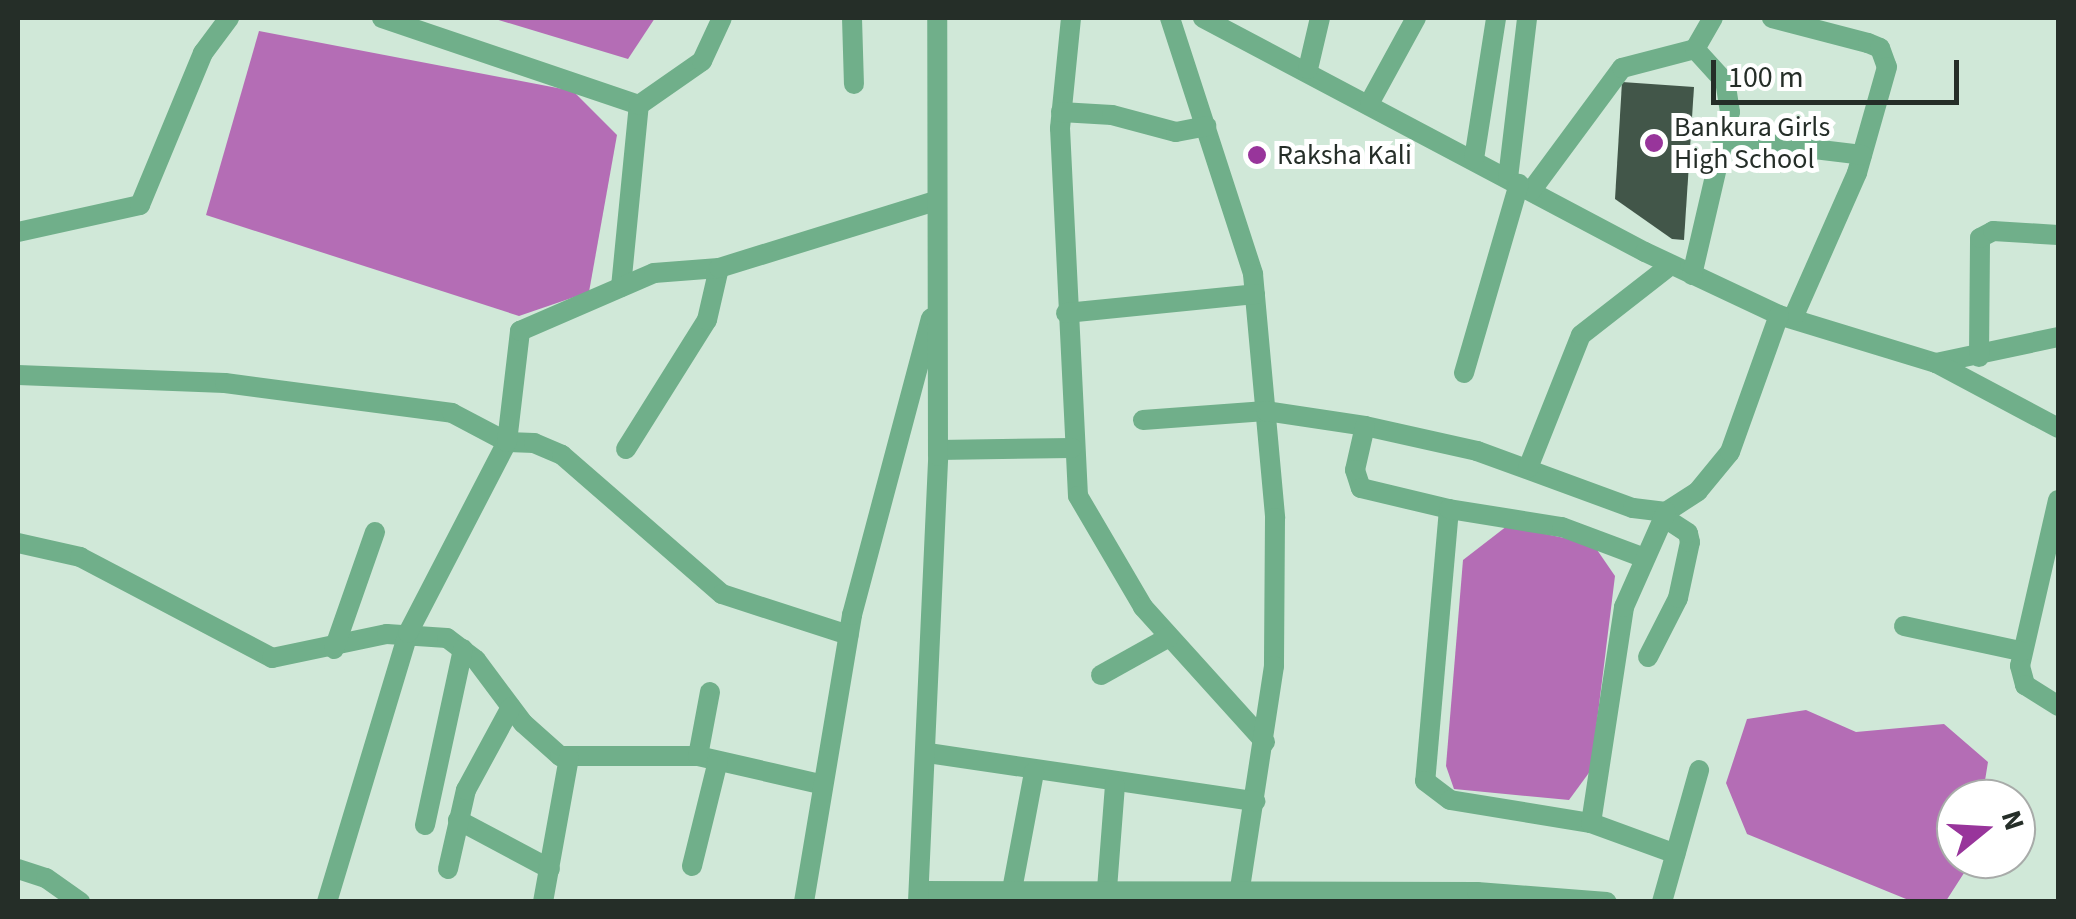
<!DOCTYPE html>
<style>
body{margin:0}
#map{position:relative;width:2076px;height:919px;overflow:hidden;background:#d0e8d8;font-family:"Source Sans 3",sans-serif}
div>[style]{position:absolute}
.water>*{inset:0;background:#b46db5}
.building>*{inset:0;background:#425649}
.minor>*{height:20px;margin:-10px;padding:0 10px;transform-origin:10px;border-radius:10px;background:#70af8a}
.dots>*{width:28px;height:28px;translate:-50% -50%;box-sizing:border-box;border:5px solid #fff;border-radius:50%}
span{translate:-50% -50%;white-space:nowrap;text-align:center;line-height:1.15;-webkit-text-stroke:10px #fff;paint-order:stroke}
.poi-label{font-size:28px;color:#252e28}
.left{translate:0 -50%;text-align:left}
.frame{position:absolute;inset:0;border:20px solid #252e28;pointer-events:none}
.north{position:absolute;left:1936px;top:779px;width:100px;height:100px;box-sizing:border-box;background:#fff;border:2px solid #a8aba9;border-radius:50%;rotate:72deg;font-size:28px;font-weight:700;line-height:40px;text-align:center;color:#252e28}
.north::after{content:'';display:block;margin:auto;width:35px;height:45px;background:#98359b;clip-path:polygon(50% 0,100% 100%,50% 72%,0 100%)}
.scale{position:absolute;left:1711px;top:60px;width:248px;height:45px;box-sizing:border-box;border:5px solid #252e28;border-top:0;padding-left:12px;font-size:30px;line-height:35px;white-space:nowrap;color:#252e28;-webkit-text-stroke:8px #fff;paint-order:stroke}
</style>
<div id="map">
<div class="water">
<div style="clip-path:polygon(492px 18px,655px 18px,628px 59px)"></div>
<div style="clip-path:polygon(259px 31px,573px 91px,617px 135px,589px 292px,519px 316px,206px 215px)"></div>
<div style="clip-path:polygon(1507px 526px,1593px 544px,1615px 576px,1591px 770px,1569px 800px,1454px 789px,1446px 766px,1463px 560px)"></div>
<div style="clip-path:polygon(1806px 710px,1856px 732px,1944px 724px,1988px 762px,1982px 799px,1956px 799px,1956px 859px,1973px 859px,1946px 901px,1911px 901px,1747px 834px,1726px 783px,1747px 719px)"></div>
</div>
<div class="building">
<div style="clip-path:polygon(1622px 82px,1694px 87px,1684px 240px,1672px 239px,1615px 199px)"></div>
</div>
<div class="minor">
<div style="left:382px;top:18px;width:271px;rotate:18.7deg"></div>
<div style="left:852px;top:18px;width:66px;rotate:88.3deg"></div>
<div style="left:1071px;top:18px;width:111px;rotate:95.7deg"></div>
<div style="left:1060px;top:128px;width:368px;rotate:87.2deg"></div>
<div style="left:1078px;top:496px;width:129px;rotate:59.6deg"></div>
<div style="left:1143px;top:607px;width:182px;rotate:47.9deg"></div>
<div style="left:1170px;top:18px;width:269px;rotate:72deg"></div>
<div style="left:1253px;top:274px;width:245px;rotate:84.8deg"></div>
<div style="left:1275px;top:518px;width:148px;rotate:90.4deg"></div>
<div style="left:1274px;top:666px;width:239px;rotate:98.7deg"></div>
<div style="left:1203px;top:18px;width:500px;rotate:27.9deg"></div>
<div style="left:1645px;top:252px;width:148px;rotate:25.2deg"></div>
<div style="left:1779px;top:315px;width:164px;rotate:17deg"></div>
<div style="left:1936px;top:363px;width:125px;rotate:-12deg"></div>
<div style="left:1772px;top:18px;width:99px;rotate:14.6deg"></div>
<div style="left:1868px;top:43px;width:13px;rotate:23deg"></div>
<div style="left:1880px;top:48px;width:20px;rotate:70deg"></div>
<div style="left:1887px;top:67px;width:110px;rotate:105.8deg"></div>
<div style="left:1857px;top:173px;width:158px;rotate:113.8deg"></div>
<div style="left:1308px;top:69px;width:52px;rotate:-76.8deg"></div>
<div style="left:1370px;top:102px;width:96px;rotate:-61.3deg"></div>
<div style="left:1061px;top:112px;width:51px;rotate:3.4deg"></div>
<div style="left:1112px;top:115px;width:66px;rotate:14.9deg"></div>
<div style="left:1176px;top:132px;width:31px;rotate:-11deg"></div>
<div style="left:1722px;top:138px;width:141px;rotate:6.9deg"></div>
<div style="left:1474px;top:159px;width:143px;rotate:-81.1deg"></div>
<div style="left:1508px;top:178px;width:161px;rotate:-83.2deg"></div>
<div style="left:1531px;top:191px;width:153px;rotate:-53.5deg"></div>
<div style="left:1622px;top:68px;width:75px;rotate:-14.6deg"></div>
<div style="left:1695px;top:49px;width:36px;rotate:-60deg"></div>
<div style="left:18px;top:232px;width:125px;rotate:-12.5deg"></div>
<div style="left:140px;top:205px;width:165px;rotate:-67.5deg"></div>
<div style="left:203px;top:53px;width:44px;rotate:-53.4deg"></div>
<div style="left:1692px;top:275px;width:167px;rotate:-76.9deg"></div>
<div style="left:1730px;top:112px;width:30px;rotate:-99deg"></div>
<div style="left:1725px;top:82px;width:45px;rotate:-132.3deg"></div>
<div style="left:621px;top:287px;width:183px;rotate:-84.4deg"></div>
<div style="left:639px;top:105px;width:77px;rotate:-34.9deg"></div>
<div style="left:702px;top:61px;width:47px;rotate:-65.1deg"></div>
<div style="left:1066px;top:313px;width:190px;rotate:-5.7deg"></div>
<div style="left:1979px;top:357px;width:119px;rotate:-89.5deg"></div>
<div style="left:1980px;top:238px;width:15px;rotate:-28deg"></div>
<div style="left:1993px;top:231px;width:65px;rotate:3.5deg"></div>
<div style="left:1936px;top:363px;width:138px;rotate:28deg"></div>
<div style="left:1464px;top:373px;width:197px;rotate:-73.8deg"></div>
<div style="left:18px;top:375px;width:207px;rotate:2.2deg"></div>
<div style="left:225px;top:383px;width:229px;rotate:7.5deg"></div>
<div style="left:452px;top:413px;width:62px;rotate:27.8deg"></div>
<div style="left:507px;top:442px;width:27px;rotate:2deg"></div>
<div style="left:534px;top:443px;width:30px;rotate:23deg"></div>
<div style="left:562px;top:455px;width:212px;rotate:41deg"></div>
<div style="left:722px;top:594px;width:133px;rotate:18deg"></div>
<div style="left:1143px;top:420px;width:123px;rotate:-4.2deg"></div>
<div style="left:1266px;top:411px;width:100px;rotate:8.6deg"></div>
<div style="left:1365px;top:426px;width:115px;rotate:12.6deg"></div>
<div style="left:1477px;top:451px;width:166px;rotate:20.1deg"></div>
<div style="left:1633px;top:508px;width:33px;rotate:7deg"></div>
<div style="left:1666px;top:512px;width:38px;rotate:-33deg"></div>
<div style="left:1698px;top:491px;width:50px;rotate:-50.6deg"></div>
<div style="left:1730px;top:452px;width:145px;rotate:-70.3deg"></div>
<div style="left:1365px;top:426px;width:45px;rotate:102.8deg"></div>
<div style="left:1355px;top:470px;width:19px;rotate:72deg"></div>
<div style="left:1361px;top:488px;width:90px;rotate:13.4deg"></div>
<div style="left:1449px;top:509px;width:273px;rotate:95deg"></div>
<div style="left:1425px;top:781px;width:31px;rotate:37deg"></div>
<div style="left:1450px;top:800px;width:143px;rotate:9.3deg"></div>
<div style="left:1591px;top:823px;width:90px;rotate:20deg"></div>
<div style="left:626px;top:449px;width:152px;rotate:-57.9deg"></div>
<div style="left:707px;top:320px;width:53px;rotate:-77deg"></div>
<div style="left:938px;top:450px;width:134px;rotate:-0.9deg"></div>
<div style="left:1528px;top:468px;width:143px;rotate:-68.3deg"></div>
<div style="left:1581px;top:335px;width:114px;rotate:-37.9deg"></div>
<div style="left:2058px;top:500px;width:170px;rotate:102.9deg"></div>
<div style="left:2020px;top:666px;width:20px;rotate:75deg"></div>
<div style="left:2025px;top:685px;width:39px;rotate:32deg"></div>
<div style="left:1449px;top:509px;width:114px;rotate:9.1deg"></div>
<div style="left:1562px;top:527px;width:85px;rotate:20.6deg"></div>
<div style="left:18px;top:543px;width:64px;rotate:12.7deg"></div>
<div style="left:80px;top:557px;width:217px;rotate:27.7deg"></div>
<div style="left:272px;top:658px;width:117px;rotate:-11.8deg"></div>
<div style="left:387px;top:634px;width:60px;rotate:3.8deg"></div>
<div style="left:447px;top:638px;width:36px;rotate:37deg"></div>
<div style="left:476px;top:660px;width:79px;rotate:53.3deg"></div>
<div style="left:523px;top:723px;width:50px;rotate:41.7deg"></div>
<div style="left:560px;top:756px;width:138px"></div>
<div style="left:698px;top:756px;width:125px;rotate:12.9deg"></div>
<div style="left:1904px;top:626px;width:120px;rotate:12.1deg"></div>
<div style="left:334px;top:649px;width:124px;rotate:-70.7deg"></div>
<div style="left:1648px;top:657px;width:66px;rotate:-63deg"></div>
<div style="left:1678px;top:598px;width:57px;rotate:-77.9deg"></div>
<div style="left:1690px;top:542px;width:9px;rotate:-103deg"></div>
<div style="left:1688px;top:533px;width:30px;rotate:-147deg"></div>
<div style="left:1101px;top:675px;width:78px;rotate:-29.2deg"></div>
<div style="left:928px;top:753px;width:331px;rotate:8.4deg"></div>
<div style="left:698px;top:756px;width:65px;rotate:-79.4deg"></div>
<div style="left:458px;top:820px;width:104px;rotate:28deg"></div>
<div style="left:1591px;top:823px;width:219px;rotate:-81.3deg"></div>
<div style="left:1624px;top:607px;width:104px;rotate:-66.1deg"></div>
<div style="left:425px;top:825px;width:180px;rotate:-77.8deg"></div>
<div style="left:692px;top:866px;width:108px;rotate:-76.1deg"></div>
<div style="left:18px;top:869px;width:29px;rotate:18deg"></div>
<div style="left:46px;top:878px;width:42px;rotate:35.2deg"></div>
<div style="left:448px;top:869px;width:81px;rotate:-77.2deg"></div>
<div style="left:466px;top:790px;width:94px;rotate:-61.5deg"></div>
<div style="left:1107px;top:889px;width:104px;rotate:-85.6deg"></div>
<div style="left:1012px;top:890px;width:120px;rotate:-79.4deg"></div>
<div style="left:919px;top:891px;width:558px;rotate:0.1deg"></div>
<div style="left:1477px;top:892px;width:130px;rotate:4.4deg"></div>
<div style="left:327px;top:902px;width:281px;rotate:-73.2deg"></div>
<div style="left:408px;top:633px;width:215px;rotate:-62.6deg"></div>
<div style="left:507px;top:442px;width:112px;rotate:-83.3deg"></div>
<div style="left:520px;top:331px;width:146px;rotate:-23.4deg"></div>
<div style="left:654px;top:273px;width:65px;rotate:-4.4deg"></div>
<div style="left:719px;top:268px;width:226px;rotate:-17.2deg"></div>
<div style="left:543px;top:902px;width:146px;rotate:-79.8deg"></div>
<div style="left:804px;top:902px;width:291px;rotate:-80.5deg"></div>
<div style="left:852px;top:615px;width:307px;rotate:-75.1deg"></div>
<div style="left:918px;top:902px;width:446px;rotate:-87.4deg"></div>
<div style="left:938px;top:456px;width:438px;rotate:-90.1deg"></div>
<div style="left:1662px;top:902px;width:137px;rotate:-74.3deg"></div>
</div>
<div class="dots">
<div style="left:1654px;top:143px;background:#98359b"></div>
<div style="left:1257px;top:155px;background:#98359b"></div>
</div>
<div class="poi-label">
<span class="left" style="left:1674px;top:143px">Bankura Girls<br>High School</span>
<span class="left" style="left:1277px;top:155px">Raksha Kali</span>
</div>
<div class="frame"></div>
<div class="north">N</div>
<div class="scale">100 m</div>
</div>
